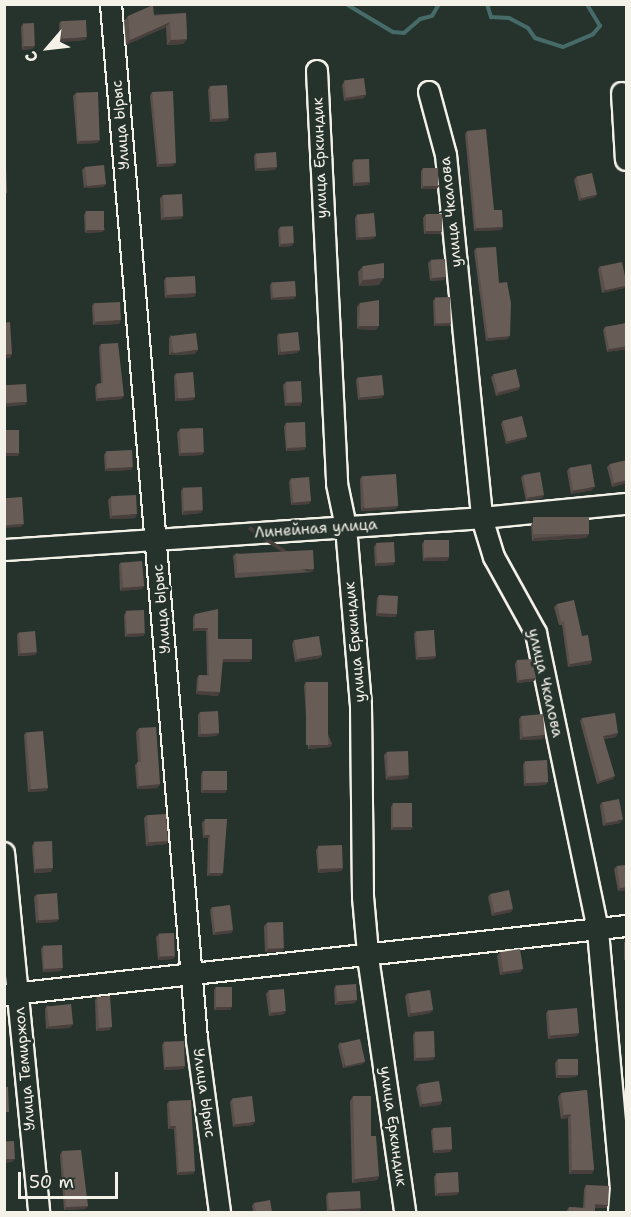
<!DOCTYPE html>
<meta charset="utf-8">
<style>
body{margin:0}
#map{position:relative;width:631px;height:1217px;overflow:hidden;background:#26332d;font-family:"Shantell Sans",sans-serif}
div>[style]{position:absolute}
.stream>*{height:4px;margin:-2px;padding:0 2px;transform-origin:2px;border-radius:2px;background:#476b69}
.roads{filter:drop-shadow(2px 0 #f4f1e8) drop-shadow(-2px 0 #f4f1e8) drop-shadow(0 2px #f4f1e8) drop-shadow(0 -2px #f4f1e8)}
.minor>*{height:20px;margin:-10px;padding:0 10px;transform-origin:10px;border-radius:10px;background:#26332d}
.wall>*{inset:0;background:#594f4b;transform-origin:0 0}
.shaded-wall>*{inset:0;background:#49403d;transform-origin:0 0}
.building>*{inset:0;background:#685c57;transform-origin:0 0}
span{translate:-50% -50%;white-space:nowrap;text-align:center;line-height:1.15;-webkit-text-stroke:6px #26332d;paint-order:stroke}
.street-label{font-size:15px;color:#f4f1e8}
.frame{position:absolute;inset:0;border:6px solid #f4f1e8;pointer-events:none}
.north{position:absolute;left:18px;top:18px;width:60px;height:60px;-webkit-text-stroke:4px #26332d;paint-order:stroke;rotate:242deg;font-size:16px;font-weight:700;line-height:24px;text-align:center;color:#f4f1e8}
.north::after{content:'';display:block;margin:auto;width:21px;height:27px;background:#f4f1e8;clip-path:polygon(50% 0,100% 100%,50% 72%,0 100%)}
.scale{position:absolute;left:18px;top:1172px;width:100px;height:27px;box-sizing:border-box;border:3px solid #f4f1e8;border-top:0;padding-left:8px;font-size:18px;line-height:21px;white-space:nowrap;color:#f4f1e8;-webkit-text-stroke:4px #26332d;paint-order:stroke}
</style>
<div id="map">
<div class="stream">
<div style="left:346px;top:4px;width:55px;rotate:30.8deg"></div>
<div style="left:393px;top:32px;width:11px;rotate:5deg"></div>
<div style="left:404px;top:33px;width:21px;rotate:-41deg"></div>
<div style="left:420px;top:19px;width:12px;rotate:-14deg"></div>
<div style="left:432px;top:16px;width:14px;rotate:-60deg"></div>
<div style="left:487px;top:4px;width:14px;rotate:73deg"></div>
<div style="left:491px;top:17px;width:18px;rotate:3deg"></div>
<div style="left:509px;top:18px;width:21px;rotate:28deg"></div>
<div style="left:528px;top:28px;width:12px;rotate:55deg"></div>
<div style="left:535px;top:38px;width:29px;rotate:18deg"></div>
<div style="left:563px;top:47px;width:33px;rotate:-23deg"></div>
<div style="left:593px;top:34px;width:11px;rotate:-49deg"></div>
<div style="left:600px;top:26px;width:26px;rotate:-121deg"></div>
</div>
<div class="roads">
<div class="minor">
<div style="left:111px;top:4px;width:1040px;rotate:85.25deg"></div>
<div style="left:197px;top:1040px;width:174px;rotate:82.4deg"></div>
<div style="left:317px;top:71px;width:413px;rotate:87.2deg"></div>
<div style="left:337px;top:484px;width:44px;rotate:78.2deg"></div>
<div style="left:346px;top:527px;width:180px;rotate:85.2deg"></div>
<div style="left:361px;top:706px;width:191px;rotate:89.4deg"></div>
<div style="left:363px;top:897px;width:67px;rotate:84.9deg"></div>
<div style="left:369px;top:964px;width:251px;rotate:81.7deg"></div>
<div style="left:429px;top:92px;width:65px;rotate:74.9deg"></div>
<div style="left:446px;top:155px;width:365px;rotate:84.3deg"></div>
<div style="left:482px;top:518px;width:41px;rotate:72.9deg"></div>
<div style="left:494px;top:557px;width:87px;rotate:61.1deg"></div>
<div style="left:536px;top:633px;width:304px;rotate:78.2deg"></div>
<div style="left:598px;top:931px;width:258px;rotate:84.9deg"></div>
<div style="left:621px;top:1188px;width:24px;rotate:95deg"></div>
<div style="left:622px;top:93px;width:67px;rotate:86.6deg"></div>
<div style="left:4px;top:550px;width:479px;rotate:-3.8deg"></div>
<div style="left:482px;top:518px;width:145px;rotate:-5.6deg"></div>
<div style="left:4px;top:853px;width:361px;rotate:84.4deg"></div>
<div style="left:4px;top:995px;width:626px;rotate:-6.33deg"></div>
</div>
</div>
<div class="wall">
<div style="clip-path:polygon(186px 13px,187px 39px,183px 44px,167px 45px,166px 27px,126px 45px,124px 21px,128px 16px)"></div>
<div style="clip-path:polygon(61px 21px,85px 40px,60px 42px,59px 24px)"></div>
<div style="clip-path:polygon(23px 24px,33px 49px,22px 50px,21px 27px)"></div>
<div style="clip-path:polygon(344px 82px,364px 98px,344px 101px,342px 85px)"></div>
<div style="clip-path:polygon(210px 86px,227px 121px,210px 122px,208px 90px)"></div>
<div style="clip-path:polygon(152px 92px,173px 166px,157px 167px,150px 96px)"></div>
<div style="clip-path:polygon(76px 93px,100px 140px,97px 143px,77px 144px,73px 96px)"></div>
<div style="clip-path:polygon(467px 131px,494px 210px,501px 230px,474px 231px,465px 134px)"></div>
<div style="clip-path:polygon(256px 153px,277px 167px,274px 170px,255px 171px,254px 156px)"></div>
<div style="clip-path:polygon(354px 160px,370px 182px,368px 185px,353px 186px,352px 163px)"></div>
<div style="clip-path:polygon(85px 167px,106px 184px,103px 187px,84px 188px,82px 170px)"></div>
<div style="clip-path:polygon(423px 168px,437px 189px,421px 189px,421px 171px)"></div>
<div style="clip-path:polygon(576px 177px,597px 194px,595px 197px,579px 201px,574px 180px)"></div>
<div style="clip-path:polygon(163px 195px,183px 216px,181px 219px,161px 220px,160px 198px)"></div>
<div style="clip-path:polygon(86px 211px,105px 229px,102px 232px,85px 233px,84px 215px)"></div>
<div style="clip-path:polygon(357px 214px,376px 236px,373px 239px,356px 240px,355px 218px)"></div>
<div style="clip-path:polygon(426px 214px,442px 231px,440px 234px,424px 234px,423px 218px)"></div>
<div style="clip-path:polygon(280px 227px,292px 246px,279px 247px,278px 230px)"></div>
<div style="clip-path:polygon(476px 248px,499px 283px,508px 339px,486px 341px,474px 251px)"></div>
<div style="clip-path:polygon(431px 260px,444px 280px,430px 281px,428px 263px)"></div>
<div style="clip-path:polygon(363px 266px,379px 285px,359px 286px,358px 272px)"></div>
<div style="clip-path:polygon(600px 266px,627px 285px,624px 288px,602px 293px,598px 269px)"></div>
<div style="clip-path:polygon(166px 277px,196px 293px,194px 297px,165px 298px,164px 281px)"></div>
<div style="clip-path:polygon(272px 282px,296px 296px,294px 299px,271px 300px,270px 285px)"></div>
<div style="clip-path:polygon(435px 298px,451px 323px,449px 326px,434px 326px,433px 301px)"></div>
<div style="clip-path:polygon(94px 303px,119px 324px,93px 325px,92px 306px)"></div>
<div style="clip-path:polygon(360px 303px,376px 330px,357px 329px,357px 307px)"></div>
<div style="clip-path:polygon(627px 323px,627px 349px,607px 352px,603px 330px,605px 327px)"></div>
<div style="clip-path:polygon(279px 333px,300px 350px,297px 353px,278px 355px,277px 336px)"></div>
<div style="clip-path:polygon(171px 335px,195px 354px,169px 355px,169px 338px)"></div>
<div style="clip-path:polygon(101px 344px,122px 399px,96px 401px,95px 387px,97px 384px,101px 383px,99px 347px)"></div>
<div style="clip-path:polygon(176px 373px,195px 397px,193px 400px,175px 401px,174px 376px)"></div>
<div style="clip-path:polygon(494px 374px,520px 387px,518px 390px,496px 396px,491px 377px)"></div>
<div style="clip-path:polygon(358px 377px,382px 398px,358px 400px,356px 380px)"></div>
<div style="clip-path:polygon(286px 382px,302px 402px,300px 406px,285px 406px,283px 385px)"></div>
<div style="clip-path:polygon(503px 421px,527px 436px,525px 439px,506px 444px,501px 424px)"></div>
<div style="clip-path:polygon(286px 423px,306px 447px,304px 450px,286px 451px,284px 427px)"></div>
<div style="clip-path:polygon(180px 429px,204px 452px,202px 455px,179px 456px,177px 433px)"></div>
<div style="clip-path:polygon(106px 452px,131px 470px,105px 471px,104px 455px)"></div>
<div style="clip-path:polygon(610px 464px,627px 483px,612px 487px,607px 467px)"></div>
<div style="clip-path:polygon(569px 468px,592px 490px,571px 494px,567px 471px)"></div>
<div style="clip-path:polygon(523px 475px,544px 495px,542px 498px,526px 501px,521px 478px)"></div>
<div style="clip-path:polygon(362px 476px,396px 509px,361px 511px,360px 479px)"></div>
<div style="clip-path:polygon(291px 478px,309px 504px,291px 505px,289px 482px)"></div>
<div style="clip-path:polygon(183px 488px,203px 510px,201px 513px,182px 515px,181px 491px)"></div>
<div style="clip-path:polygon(111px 497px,135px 518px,110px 519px,108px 500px)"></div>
<div style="clip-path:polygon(533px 522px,589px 534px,586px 538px,532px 541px,531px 525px)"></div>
<div style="clip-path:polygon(424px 541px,449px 557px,447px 561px,423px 561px,422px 544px)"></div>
<div style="clip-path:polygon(376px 544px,395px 562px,393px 565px,375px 566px,374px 547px)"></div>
<div style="clip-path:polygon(236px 553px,312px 572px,235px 578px,233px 556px)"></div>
<div style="clip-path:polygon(121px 562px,144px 586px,142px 589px,120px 591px,119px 565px)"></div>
<div style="clip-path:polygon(379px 595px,397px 614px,395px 617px,376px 616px,377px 598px)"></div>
<div style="clip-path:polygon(557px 604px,592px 660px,590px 664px,568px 667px,562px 625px,559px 625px,554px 607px)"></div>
<div style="clip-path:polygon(126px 612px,145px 633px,143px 636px,125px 637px,124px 615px)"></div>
<div style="clip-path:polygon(195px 614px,218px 639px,252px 659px,249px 662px,222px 662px,218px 696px,196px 694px,197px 678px,199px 675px,207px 675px,206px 631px,193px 631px,193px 617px)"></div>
<div style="clip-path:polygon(416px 631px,436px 656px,434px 659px,416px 660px,414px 634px)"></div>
<div style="clip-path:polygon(19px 632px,37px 652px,35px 655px,18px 656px,17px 635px)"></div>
<div style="clip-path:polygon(294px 640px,322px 655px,320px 658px,295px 662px,292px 644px)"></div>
<div style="clip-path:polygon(517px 660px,536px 678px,534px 681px,517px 683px,515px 664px)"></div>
<div style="clip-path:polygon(306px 682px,332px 744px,330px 747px,308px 749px,304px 685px)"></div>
<div style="clip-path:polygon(200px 712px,219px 733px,216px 736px,198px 737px,198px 715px)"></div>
<div style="clip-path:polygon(521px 716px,543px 739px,520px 740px,519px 719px)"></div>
<div style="clip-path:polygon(582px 718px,616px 737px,604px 739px,613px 779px,597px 784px,580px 721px)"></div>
<div style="clip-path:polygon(139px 728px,160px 784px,157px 788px,137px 789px,135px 765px,138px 762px,136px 732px)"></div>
<div style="clip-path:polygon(26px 732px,48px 788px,46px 791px,28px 792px,24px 735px)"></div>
<div style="clip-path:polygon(387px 752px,409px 775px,407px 779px,386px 780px,384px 755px)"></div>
<div style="clip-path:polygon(525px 761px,548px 782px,545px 785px,524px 786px,523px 765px)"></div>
<div style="clip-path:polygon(203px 771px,225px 793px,201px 793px,201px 774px)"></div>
<div style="clip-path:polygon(602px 802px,620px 823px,603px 826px,600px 805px)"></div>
<div style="clip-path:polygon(393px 803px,413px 827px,410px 830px,391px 830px,391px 807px)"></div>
<div style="clip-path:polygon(147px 815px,168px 841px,166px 844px,146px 846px,144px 818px)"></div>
<div style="clip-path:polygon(205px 819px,227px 819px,221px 876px,207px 876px,208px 838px,203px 838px,202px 823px)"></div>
<div style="clip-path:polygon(34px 843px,51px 872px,34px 873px,32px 846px)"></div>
<div style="clip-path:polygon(318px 847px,343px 868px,341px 871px,318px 873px,316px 850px)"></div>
<div style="clip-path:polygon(627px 865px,627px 890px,618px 891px,614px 869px,617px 866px)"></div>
<div style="clip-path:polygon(37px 894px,59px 919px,56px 922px,36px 923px,34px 897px)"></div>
<div style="clip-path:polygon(490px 894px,513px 909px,511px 912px,492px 916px,488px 897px)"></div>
<div style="clip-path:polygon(212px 907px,233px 930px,231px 933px,213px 935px,210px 910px)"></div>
<div style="clip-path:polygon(267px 923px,284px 948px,282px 952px,265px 952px,264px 926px)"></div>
<div style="clip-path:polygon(159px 934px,175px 956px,173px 959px,158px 960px,156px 937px)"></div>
<div style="left:627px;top:942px;width:18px;height:3px;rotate:90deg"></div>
<div style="clip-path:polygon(43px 946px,61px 971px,43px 972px,41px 949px)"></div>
<div style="clip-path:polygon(500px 952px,523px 969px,520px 972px,500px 975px,497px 956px)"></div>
<div style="clip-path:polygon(336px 985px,355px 1003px,335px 1005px,334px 989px)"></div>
<div style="clip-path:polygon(216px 987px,232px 1006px,230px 1010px,214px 1010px,214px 990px)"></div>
<div style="clip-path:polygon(269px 990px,284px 1014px,269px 1016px,266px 994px)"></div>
<div style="clip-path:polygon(408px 993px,433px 1010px,430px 1013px,408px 1017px,405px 996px)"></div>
<div style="clip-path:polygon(97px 997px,110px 1030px,96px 1031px,95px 1000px)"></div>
<div style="clip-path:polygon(47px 1005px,73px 1024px,70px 1028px,46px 1029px,45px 1009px)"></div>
<div style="clip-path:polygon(548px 1010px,577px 1036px,548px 1039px,546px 1014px)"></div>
<div style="clip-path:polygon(415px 1032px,433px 1060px,414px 1061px,413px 1035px)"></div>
<div style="clip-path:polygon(164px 1042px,185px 1066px,183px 1069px,164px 1070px,162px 1045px)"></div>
<div style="clip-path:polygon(340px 1042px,365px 1061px,362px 1064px,343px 1068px,338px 1046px)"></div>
<div style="clip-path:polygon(558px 1059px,578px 1074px,576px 1077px,556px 1078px,555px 1063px)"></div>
<div style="clip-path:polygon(419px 1084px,442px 1101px,440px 1105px,420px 1107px,416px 1088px)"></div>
<div style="clip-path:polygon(587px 1090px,594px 1170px,591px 1174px,569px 1174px,568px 1118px,561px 1119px,558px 1097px,561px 1093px)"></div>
<div style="clip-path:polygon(353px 1096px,379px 1176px,377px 1180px,352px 1183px,350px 1101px)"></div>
<div style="clip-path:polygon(232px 1099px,253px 1125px,233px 1127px,230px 1102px)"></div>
<div style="clip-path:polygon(169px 1101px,195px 1171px,193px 1174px,177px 1175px,174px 1129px,168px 1129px,167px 1104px)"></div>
<div style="clip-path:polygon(433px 1128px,452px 1149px,450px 1152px,433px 1153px,431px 1131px)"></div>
<div style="clip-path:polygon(62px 1151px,88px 1206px,85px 1209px,64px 1210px,60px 1155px)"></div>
<div style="clip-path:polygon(436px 1174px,459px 1192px,457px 1195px,435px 1196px,434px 1177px)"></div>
<div style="clip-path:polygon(586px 1185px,608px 1205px,606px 1208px,595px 1208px,595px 1212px,566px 1212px,567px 1210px,569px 1207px,583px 1208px,584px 1189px)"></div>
<div style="clip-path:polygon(328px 1193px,361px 1208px,359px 1211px,327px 1212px,326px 1196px)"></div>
<div style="clip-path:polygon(254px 1203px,272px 1212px,253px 1212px,252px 1206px)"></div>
</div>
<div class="shaded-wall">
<div style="clip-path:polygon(170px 22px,166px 27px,126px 45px,130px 40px)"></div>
<div style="clip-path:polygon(87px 37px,85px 40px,60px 42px,62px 39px)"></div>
<div style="clip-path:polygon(187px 39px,183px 44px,167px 45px,171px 40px)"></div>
<div style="clip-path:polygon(24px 46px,35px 46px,33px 49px,22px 50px)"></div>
<div style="clip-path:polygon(366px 95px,364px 98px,344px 101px,346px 98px)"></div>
<div style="clip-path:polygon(229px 118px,227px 121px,210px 122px,212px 119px)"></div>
<div style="clip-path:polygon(100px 140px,97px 143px,77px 144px,80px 141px)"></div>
<div style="clip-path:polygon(176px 163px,173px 166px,157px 167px,159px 164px)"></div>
<div style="clip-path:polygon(277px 167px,274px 170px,255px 171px,257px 168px)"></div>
<div style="clip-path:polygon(370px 182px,368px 185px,353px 186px,355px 183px)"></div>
<div style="clip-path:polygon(106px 184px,103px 187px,84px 188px,86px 185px)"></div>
<div style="clip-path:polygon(440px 185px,437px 189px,421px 189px,424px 186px)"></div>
<div style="clip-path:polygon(597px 194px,595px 197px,579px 201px,581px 198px)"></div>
<div style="clip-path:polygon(183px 216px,181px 219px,161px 220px,164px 217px)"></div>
<div style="clip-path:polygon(503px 227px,501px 230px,474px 231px,476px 228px)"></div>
<div style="clip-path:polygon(105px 229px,102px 232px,85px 233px,87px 230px)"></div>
<div style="clip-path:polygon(426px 231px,442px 231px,440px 234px,424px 234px)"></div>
<div style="clip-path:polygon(376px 236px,373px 239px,356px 240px,358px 237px)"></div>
<div style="clip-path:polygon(294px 243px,292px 246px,279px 247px,281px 244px)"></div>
<div style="clip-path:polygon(446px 277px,444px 280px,430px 281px,432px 278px)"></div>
<div style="clip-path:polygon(384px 278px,379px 285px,359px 286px,363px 280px)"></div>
<div style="clip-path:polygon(627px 285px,624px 288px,602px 293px,605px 289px)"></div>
<div style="clip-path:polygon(196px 293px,194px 297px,165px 298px,167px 295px)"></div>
<div style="clip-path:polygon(296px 296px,294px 299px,271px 300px,273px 297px)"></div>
<div style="clip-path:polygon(121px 320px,119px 324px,93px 325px,96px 322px)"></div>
<div style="clip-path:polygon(436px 323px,451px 323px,449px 326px,434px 326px)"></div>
<div style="clip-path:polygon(359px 326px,379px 326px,376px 330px,357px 329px)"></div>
<div style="clip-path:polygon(510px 336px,508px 339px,486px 341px,488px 338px)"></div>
<div style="clip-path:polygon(627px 346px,627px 349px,607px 352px,609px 349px)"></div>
<div style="clip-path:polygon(198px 350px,195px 354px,169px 355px,172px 352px)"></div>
<div style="clip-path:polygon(300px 350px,297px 353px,278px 355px,280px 351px)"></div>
<div style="clip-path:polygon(12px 354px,10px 358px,4px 358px,4px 355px)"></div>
<div style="clip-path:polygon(520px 387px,518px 390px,496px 396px,498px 393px)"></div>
<div style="clip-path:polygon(384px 395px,382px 398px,358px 400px,360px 397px)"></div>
<div style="clip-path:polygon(124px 396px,122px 399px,96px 401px,98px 398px)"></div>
<div style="clip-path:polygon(195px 397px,193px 400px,175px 401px,177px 398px)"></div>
<div style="clip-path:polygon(27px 402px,25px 405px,4px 407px,4px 403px)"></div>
<div style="clip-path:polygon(302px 402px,300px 406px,285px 406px,287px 403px)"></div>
<div style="clip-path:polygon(527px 436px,525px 439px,506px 444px,508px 440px)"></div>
<div style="clip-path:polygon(306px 447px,304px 450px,286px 451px,288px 448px)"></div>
<div style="clip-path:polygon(20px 452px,18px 456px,4px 456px,4px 453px)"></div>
<div style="clip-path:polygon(204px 452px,202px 455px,179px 456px,181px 453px)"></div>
<div style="clip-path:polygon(133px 467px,131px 470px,105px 471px,107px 468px)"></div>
<div style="clip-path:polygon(627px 480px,627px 483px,612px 487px,614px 483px)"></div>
<div style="clip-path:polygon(595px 487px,592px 490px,571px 494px,573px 490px)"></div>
<div style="clip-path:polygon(544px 495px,542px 498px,526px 501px,528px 498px)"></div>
<div style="clip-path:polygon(311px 501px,309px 504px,291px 505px,293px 502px)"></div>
<div style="clip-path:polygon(398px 506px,396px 509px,361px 511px,363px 507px)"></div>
<div style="clip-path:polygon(203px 510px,201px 513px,182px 515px,184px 511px)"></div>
<div style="clip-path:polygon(137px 514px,135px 518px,110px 519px,112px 516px)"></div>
<div style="clip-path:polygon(24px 524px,21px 527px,4px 528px,6px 525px)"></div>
<div style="clip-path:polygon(589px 534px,586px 538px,532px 541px,534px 538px)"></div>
<div style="clip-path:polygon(449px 557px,447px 561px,423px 561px,425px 558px)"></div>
<div style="clip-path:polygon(395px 562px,393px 565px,375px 566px,377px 563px)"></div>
<div style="left:314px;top:569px;width:4px;height:77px;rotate:124deg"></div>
<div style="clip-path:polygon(144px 586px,142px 589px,120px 591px,123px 587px)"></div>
<div style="clip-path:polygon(378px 613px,397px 614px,395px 617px,376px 616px)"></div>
<div style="clip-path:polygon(195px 628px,208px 628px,206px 631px,193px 631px)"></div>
<div style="clip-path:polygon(145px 633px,143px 636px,125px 637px,128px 634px)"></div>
<div style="clip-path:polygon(37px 652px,35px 655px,18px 656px,20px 653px)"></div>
<div style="clip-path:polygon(322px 655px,320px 658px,295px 662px,297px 659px)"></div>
<div style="clip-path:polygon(436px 656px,434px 659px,416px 660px,418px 657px)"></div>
<div style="clip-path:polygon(223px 659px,252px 659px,249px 662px,220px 662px)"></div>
<div style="clip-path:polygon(592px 660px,590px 664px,568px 667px,570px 664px)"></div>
<div style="clip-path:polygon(536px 678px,534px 681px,517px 683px,519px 680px)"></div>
<div style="clip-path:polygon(198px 691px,220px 692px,218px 696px,196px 694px)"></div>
<div style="clip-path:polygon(219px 733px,216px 736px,198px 737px,200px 734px)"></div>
<div style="clip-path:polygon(618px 733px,616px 737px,601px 739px,603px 736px)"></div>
<div style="clip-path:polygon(545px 735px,543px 739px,520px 740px,523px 737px)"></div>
<div style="clip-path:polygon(332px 744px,330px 747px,308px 749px,310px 745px)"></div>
<div style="clip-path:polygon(409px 775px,407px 779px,386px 780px,388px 777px)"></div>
<div style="clip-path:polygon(615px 776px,613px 779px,597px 784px,600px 781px)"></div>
<div style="clip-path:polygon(548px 782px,545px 785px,524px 786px,526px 783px)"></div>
<div style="clip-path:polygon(160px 784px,157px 788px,137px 789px,139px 786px)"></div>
<div style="clip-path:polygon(48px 788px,46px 791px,28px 792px,30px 789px)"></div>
<div style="clip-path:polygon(203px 790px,227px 790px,225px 793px,201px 793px)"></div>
<div style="clip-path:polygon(623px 820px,620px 823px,603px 826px,606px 823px)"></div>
<div style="clip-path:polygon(394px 827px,413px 827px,410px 830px,391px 830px)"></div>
<div style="clip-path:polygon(205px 835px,210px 835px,208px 838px,203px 838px)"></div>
<div style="clip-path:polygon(168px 841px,166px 844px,146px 846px,148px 842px)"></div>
<div style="clip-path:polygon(53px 868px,51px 872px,34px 873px,36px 869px)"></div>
<div style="clip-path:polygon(343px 868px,341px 871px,318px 873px,320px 869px)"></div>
<div style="clip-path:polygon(210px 873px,223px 873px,221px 876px,207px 876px)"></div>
<div style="clip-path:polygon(627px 887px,627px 890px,618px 891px,620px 888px)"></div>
<div style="clip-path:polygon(513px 909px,511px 912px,492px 916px,494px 913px)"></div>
<div style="clip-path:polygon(59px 919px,56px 922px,36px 923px,38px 920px)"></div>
<div style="clip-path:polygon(233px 930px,231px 933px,213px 935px,216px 932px)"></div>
<div style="clip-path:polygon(284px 948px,282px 952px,265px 952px,268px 949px)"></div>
<div style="clip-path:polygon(160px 956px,175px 956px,173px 959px,158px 960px)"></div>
<div style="clip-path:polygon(63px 968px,61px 971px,43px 972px,45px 969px)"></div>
<div style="clip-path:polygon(523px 969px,520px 972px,500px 975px,502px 972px)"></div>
<div style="clip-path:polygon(357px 1000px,355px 1003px,335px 1005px,338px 1001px)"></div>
<div style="clip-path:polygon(232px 1006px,230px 1010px,214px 1010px,217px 1007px)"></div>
<div style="clip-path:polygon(433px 1010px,430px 1013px,408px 1017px,410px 1013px)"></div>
<div style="clip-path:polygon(286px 1011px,284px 1014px,269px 1016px,271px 1013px)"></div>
<div style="clip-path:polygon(73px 1024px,70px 1028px,46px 1029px,49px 1026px)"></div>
<div style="clip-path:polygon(112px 1027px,110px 1030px,96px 1031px,99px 1028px)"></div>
<div style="clip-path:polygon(579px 1033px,577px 1036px,548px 1039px,551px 1035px)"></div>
<div style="clip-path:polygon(435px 1057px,433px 1060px,414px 1061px,416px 1058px)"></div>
<div style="clip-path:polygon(365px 1061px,362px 1064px,343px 1068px,345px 1064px)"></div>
<div style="clip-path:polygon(185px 1066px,183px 1069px,164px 1070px,166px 1067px)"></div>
<div style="clip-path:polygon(578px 1074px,576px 1077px,556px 1078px,558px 1075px)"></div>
<div style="clip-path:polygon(442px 1101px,440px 1105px,420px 1107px,422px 1104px)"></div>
<div style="clip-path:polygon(571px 1114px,568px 1118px,561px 1119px,564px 1115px)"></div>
<div style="clip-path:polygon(255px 1122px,253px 1125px,233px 1127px,235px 1124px)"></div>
<div style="clip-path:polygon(171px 1126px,176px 1126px,174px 1129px,168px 1129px)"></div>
<div style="clip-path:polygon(452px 1149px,450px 1152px,433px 1153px,435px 1150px)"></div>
<div style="clip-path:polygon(15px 1159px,12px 1162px,4px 1163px,4px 1160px)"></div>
<div style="clip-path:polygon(572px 1170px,594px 1170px,591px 1174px,569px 1174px)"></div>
<div style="clip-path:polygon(195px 1171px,193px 1174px,177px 1175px,179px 1172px)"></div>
<div style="clip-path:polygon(379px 1176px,377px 1180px,352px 1183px,355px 1179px)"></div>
<div style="clip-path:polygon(459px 1192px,457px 1195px,435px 1196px,438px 1193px)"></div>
<div style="clip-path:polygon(595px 1204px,608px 1205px,606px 1208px,593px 1208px)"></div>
<div style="clip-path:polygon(88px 1206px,85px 1209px,64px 1210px,66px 1207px)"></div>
<div style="clip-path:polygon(361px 1208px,359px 1211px,327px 1212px,329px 1210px)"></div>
</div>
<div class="building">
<div style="clip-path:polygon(153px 5px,154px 16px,186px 13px,187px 39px,171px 40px,170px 22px,130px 40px,128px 16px)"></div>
<div style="left:86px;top:20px;width:17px;height:25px;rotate:87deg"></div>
<div style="left:34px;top:23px;width:23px;height:11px;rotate:88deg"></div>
<div style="left:364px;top:78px;width:17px;height:20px;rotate:83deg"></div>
<div style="left:227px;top:85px;width:33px;height:17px;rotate:87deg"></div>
<div style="clip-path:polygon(173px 91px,176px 163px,159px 164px,152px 92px)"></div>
<div style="left:98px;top:92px;width:48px;height:22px;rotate:88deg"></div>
<div style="clip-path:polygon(486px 129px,494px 210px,502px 210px,503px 227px,476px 228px,467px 131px)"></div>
<div style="left:276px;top:152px;width:15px;height:20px;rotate:86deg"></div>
<div style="left:369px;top:159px;width:23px;height:15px;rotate:88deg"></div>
<div style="clip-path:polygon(4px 165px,6px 165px,7px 193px,4px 194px)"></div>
<div style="left:104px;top:165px;width:19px;height:19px;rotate:84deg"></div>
<div style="left:423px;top:168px;width:15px;height:18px"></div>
<div style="left:592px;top:173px;width:22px;height:16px;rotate:77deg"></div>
<div style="left:182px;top:194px;width:22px;height:19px;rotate:87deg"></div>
<div style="left:86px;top:211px;width:18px;height:19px"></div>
<div style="left:374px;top:213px;width:23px;height:17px;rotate:85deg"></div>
<div style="left:426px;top:214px;width:16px;height:17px"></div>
<div style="left:293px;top:226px;width:17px;height:13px;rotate:87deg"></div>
<div style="clip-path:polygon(496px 247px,499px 283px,507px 282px,511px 303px,510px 336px,488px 338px,476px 248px)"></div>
<div style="left:445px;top:259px;width:18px;height:14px;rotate:87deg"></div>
<div style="left:622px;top:262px;width:24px;height:22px;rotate:78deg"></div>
<div style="clip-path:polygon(384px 263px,384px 278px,363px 280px,363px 266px)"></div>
<div style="left:195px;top:276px;width:17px;height:29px;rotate:87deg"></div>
<div style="left:295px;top:281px;width:15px;height:23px;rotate:86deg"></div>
<div style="left:450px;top:297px;width:26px;height:15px;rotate:88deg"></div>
<div style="clip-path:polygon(379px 300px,379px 326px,359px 326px,360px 303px)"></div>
<div style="left:120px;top:302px;width:18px;height:26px;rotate:87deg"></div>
<div style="clip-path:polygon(10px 322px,12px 354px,4px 355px,4px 323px)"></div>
<div style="clip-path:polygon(627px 323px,627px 346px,609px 349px,605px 327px)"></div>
<div style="left:298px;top:332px;width:18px;height:19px;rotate:84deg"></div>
<div style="left:196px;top:333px;width:17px;height:25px;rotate:83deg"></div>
<div style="clip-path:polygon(118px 343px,124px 396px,98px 398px,97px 384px,103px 383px,101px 344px)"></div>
<div style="left:516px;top:369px;width:18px;height:23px;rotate:77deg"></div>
<div style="left:193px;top:372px;width:25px;height:17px;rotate:85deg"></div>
<div style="left:382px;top:375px;width:20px;height:24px;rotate:84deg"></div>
<div style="left:301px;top:381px;width:21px;height:15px;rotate:87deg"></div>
<div style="left:26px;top:384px;width:18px;height:22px;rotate:87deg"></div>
<div style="left:522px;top:416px;width:21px;height:20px;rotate:76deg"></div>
<div style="left:305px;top:422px;width:25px;height:19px;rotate:88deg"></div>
<div style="left:203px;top:428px;width:24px;height:23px;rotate:88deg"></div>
<div style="left:4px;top:430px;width:15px;height:23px"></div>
<div style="left:132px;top:450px;width:17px;height:26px;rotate:87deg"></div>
<div style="clip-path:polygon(627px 460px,627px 480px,614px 483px,610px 464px)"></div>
<div style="left:591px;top:464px;width:23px;height:22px;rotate:80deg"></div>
<div style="left:540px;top:472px;width:23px;height:17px;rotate:80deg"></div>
<div style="left:396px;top:474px;width:32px;height:34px;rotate:86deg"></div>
<div style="left:309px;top:477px;width:24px;height:18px;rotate:85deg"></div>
<div style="left:202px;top:487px;width:23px;height:19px;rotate:88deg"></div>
<div style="left:136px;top:495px;width:19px;height:25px;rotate:87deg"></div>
<div style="left:22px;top:497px;width:27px;height:18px;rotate:86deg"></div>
<div style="left:589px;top:517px;width:17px;height:56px;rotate:90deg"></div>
<div style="left:449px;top:540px;width:17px;height:25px;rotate:90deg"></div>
<div style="left:394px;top:542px;width:20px;height:18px;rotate:87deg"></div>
<div style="left:313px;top:550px;width:19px;height:77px;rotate:87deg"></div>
<div style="left:142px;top:561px;width:25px;height:21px;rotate:85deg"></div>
<div style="left:379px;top:595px;width:19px;height:18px;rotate:3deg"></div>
<div style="clip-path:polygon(574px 600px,582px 636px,588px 635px,592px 660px,570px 664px,564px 621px,561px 622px,557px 604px)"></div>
<div style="clip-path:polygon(218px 609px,218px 639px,252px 639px,252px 659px,223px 659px,220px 692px,198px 691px,199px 675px,209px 676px,208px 628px,195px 628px,195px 614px)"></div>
<div style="left:144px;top:610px;width:23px;height:18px;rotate:88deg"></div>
<div style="left:434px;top:630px;width:26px;height:18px;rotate:86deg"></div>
<div style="left:35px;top:631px;width:21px;height:16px;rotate:85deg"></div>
<div style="left:319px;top:636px;width:19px;height:25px;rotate:81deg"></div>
<div style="clip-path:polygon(532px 659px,536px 678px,519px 680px,517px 660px)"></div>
<div style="left:306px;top:682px;width:22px;height:63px"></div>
<div style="left:218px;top:711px;width:22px;height:18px;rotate:87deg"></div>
<div style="clip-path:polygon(615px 713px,618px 733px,603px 736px,615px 776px,600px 781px,582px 718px)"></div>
<div style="left:543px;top:714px;width:21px;height:22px;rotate:85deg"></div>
<div style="clip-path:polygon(156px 727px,160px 784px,139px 786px,137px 762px,141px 762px,139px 728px)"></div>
<div style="left:43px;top:731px;width:57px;height:17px;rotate:85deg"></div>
<div style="left:408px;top:751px;width:24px;height:21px;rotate:88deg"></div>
<div style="left:547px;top:760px;width:22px;height:22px;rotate:87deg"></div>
<div style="left:203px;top:771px;width:24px;height:19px"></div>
<div style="left:619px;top:799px;width:21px;height:17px;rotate:79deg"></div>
<div style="left:393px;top:803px;width:19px;height:24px"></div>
<div style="left:166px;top:814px;width:27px;height:19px;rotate:86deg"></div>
<div style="clip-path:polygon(205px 819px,227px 819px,223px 873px,210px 873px,210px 835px,205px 835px)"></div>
<div style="left:52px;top:841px;width:27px;height:18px;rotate:88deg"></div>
<div style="left:342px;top:845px;width:23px;height:24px;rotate:88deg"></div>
<div style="clip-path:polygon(627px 865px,627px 887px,620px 888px,617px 866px)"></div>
<div style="left:509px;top:890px;width:19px;height:19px;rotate:78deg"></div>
<div style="left:57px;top:893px;width:26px;height:20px;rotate:86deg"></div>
<div style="left:230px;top:905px;width:25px;height:18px;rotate:83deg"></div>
<div style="left:283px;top:922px;width:26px;height:16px;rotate:88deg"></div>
<div style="left:174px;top:933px;width:23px;height:15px;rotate:88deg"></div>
<div style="left:62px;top:945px;width:23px;height:19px;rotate:88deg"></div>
<div style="left:520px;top:949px;width:20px;height:20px;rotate:81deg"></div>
<div style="left:356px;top:984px;width:16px;height:20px;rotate:86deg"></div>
<div style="left:216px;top:987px;width:16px;height:20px"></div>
<div style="left:284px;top:989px;width:22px;height:15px;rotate:85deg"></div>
<div style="left:430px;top:990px;width:20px;height:22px;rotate:81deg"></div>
<div style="left:110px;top:996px;width:31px;height:13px;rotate:86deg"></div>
<div style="left:71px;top:1004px;width:20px;height:24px;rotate:84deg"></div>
<div style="left:577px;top:1008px;width:25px;height:29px;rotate:85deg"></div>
<div style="left:434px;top:1031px;width:26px;height:19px;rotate:88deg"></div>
<div style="left:360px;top:1039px;width:23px;height:20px;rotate:77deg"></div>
<div style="left:184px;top:1041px;width:25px;height:20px;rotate:88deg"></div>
<div style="left:558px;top:1059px;width:20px;height:16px"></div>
<div style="left:439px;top:1081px;width:20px;height:20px;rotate:81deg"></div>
<div style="clip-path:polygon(4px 1087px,8px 1087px,9px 1112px,4px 1112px)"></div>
<div style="clip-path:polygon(587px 1090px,594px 1170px,572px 1170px,571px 1114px,564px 1115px,561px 1093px)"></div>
<div style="left:252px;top:1096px;width:26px;height:20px;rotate:83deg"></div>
<div style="clip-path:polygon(353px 1096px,371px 1096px,371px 1136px,376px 1136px,379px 1176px,355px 1179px)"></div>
<div style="clip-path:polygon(191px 1100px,195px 1171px,179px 1172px,176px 1126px,171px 1126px,169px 1101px)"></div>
<div style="left:451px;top:1127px;width:22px;height:18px;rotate:87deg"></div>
<div style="left:14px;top:1141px;width:18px;height:10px;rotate:87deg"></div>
<div style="clip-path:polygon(81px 1150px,88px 1206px,66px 1207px,62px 1151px)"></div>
<div style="left:458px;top:1172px;width:20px;height:22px;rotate:87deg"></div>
<div style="clip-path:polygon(586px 1185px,609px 1186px,608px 1205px,595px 1204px,595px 1212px,569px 1212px,569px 1207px,585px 1208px)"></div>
<div style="left:360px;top:1191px;width:17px;height:32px;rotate:87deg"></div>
<div style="clip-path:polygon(270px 1200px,272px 1212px,256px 1212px,254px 1203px)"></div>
</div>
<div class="street-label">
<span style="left:121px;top:125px;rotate:-95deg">Улица Ырыс</span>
<span style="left:320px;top:158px;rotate:-92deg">улица Еркиндик</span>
<span style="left:451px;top:212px;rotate:-96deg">улица Чкалова</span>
<span style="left:316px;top:529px;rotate:-4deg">Линейная улица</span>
<span style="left:162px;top:609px;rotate:-95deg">Улица Ырыс</span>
<span style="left:355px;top:642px;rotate:-95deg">улица Еркиндик</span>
<span style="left:545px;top:683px;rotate:77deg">улица Чкалова</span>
<span style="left:25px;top:1069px;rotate:-95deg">Улица Темиржол</span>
<span style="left:204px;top:1093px;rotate:82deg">Улица Ырыс</span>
<span style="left:393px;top:1126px;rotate:82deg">улица Еркиндик</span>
</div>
<div class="frame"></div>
<div class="north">С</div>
<div class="scale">50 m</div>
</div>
